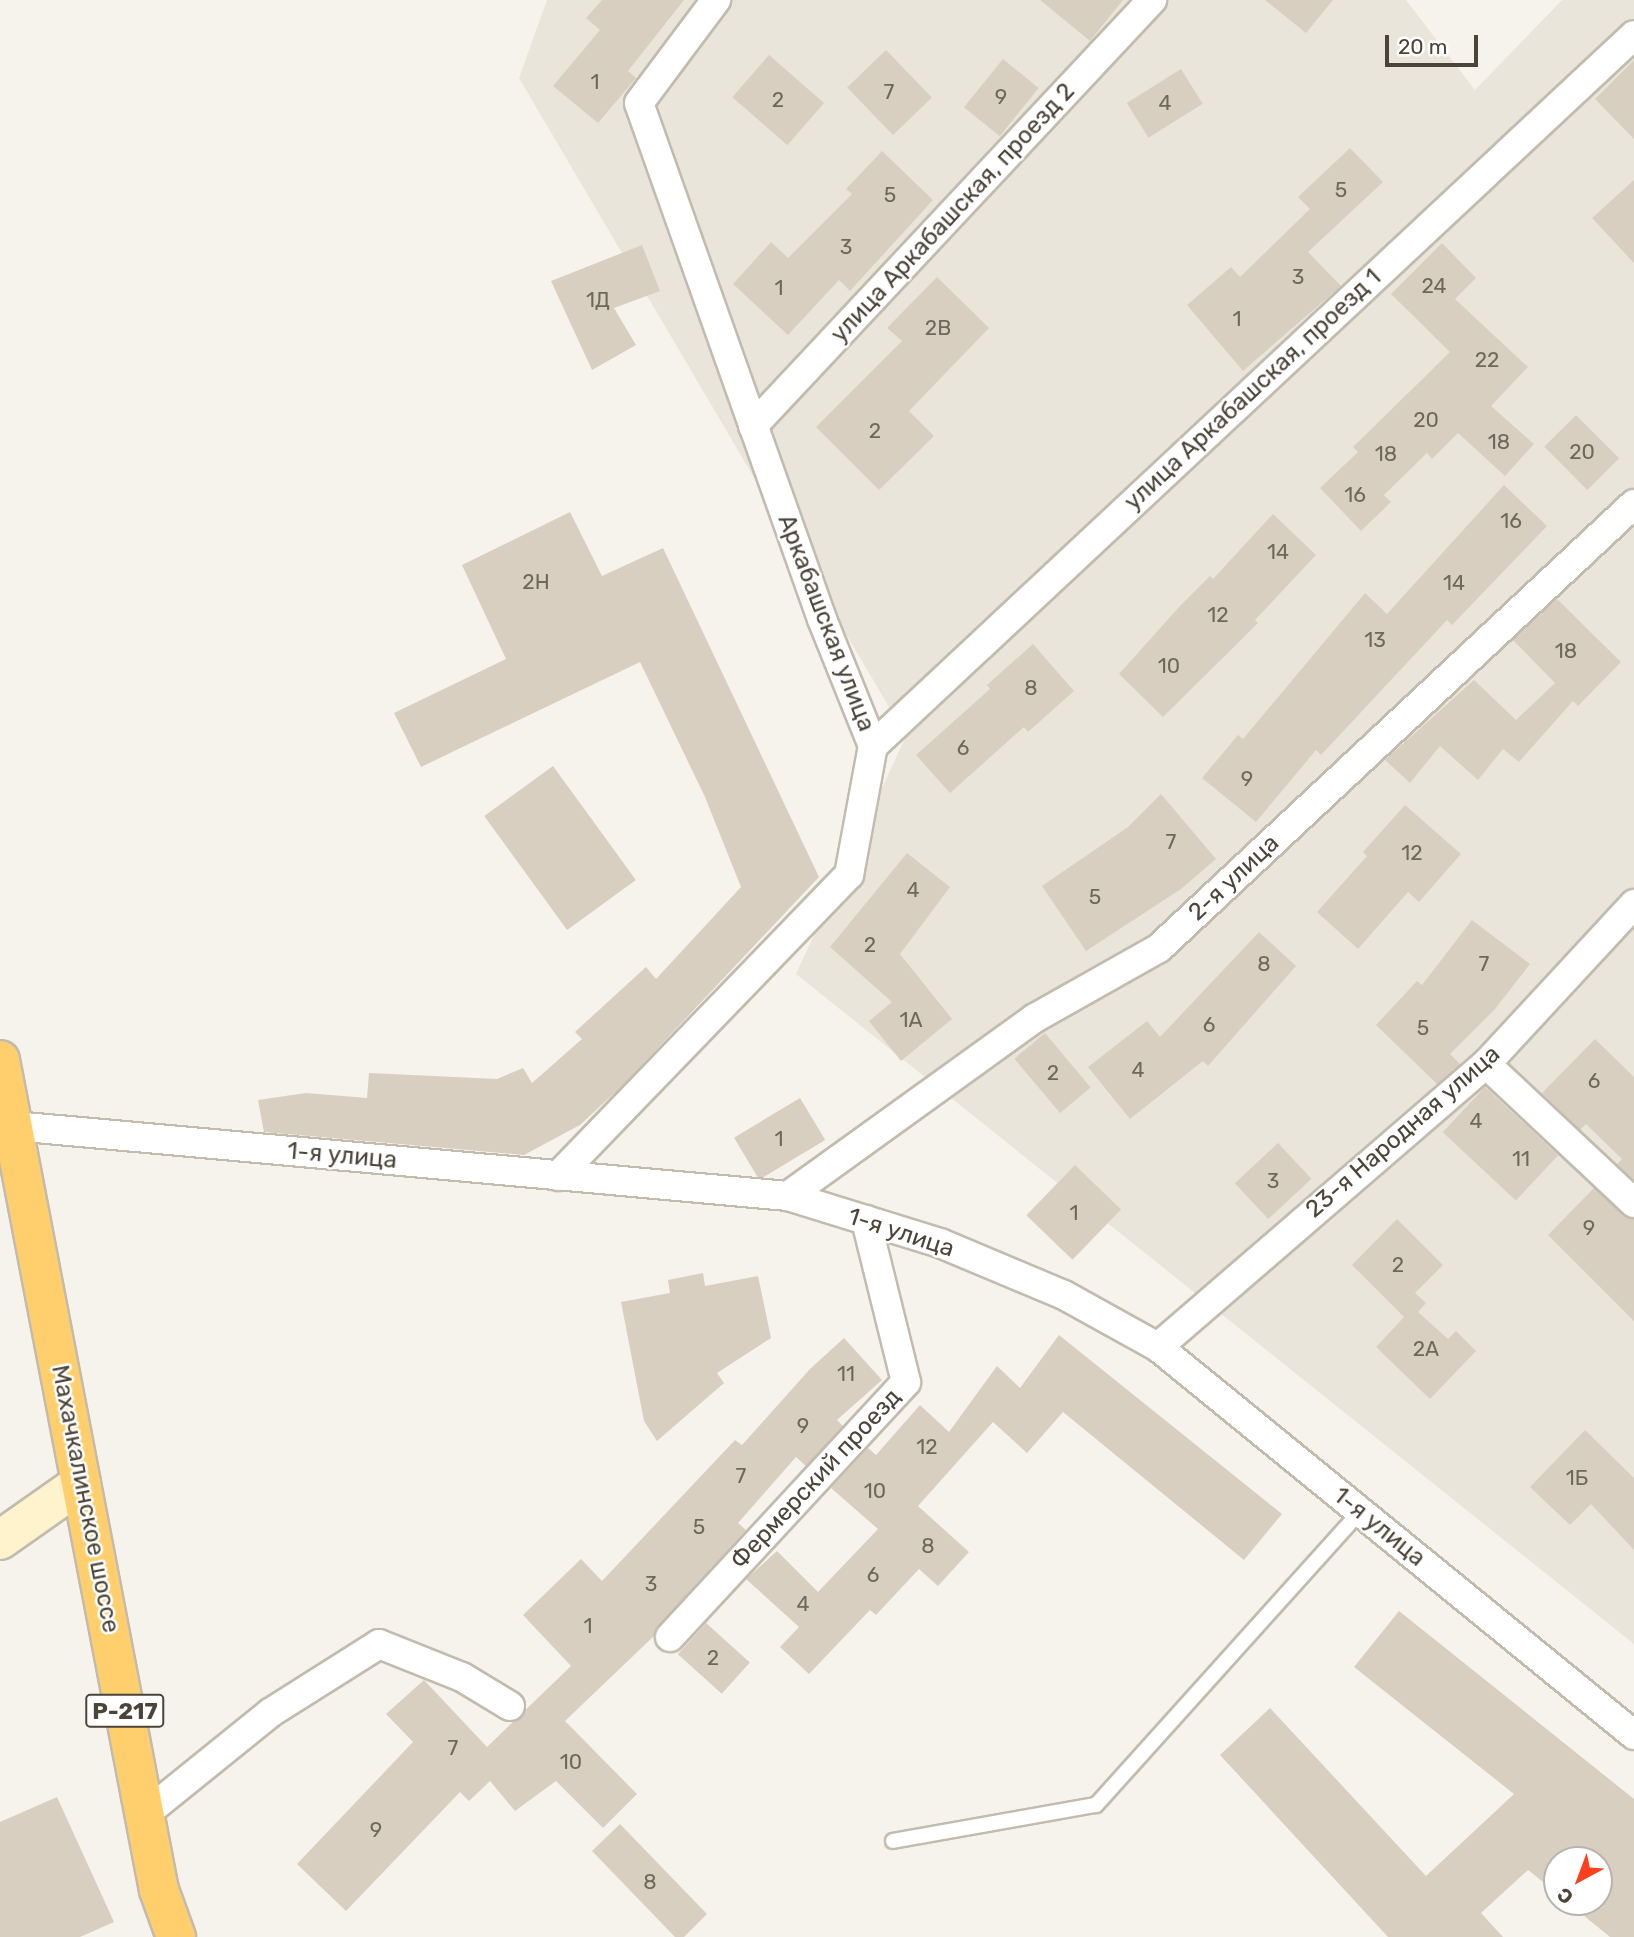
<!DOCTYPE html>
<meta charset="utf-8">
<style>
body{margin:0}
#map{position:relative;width:1634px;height:1937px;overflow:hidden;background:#f6f3ec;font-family:Rubik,sans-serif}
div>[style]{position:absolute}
.residential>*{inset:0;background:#eae5da}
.building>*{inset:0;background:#d8cfc1;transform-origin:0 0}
.roads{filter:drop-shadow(2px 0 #c2bbae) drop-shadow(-2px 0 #c2bbae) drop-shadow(0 2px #c2bbae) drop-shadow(0 -2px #c2bbae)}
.lane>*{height:14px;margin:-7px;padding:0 7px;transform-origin:7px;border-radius:7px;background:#fff}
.street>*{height:28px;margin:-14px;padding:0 14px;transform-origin:14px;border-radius:14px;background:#fff}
.secondary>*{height:38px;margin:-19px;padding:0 19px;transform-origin:19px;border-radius:19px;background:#fff3cd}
.highway>*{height:38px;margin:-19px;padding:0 19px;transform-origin:19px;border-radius:19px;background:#ffcf6e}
span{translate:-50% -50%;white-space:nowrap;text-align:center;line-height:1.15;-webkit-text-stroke:5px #fff;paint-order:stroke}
.number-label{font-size:21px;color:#6e675b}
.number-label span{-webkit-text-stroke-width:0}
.shield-label span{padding:2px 5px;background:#fff;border:2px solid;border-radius:5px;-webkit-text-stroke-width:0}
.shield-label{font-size:23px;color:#4b4439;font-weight:700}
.street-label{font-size:24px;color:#4b4439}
.north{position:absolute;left:1543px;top:1846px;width:70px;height:70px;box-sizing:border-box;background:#fff;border:2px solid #b7b4b0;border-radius:50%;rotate:221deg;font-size:19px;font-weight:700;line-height:28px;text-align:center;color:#4b4439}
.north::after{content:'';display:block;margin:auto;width:24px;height:32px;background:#fc3f1d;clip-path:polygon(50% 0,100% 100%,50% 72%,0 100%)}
.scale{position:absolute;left:1385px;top:35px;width:93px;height:32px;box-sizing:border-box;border:4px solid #4b4439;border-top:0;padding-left:9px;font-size:21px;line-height:24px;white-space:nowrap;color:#4b4439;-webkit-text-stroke:5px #fff;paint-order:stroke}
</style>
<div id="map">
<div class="residential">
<div style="clip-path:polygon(547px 0,1406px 0,1475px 90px,1562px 0,1634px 0,1634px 1644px,796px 974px,906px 736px,519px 78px)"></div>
</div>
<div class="building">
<div style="clip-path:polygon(602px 0,684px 0,628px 71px,636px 78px,598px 123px,553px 86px,600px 30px,586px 18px)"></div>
<div style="clip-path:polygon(1040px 0,1123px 0,1090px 41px)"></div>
<div style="clip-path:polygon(1265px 0,1333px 0,1306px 33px)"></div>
<div style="left:886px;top:50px;width:66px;height:54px;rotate:46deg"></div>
<div style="left:769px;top:55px;width:73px;height:56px;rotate:41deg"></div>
<div style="left:1003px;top:59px;width:46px;height:62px;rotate:39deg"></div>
<div style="clip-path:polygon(1634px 60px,1634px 139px,1595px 99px)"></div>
<div style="left:1181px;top:69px;width:41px;height:64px;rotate:58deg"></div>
<div style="clip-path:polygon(1350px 148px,1383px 182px,1308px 252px,1341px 286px,1243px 371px,1187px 305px,1231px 267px,1240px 277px,1310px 209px,1298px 197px)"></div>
<div style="clip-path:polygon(882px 151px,933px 200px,850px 291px,839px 280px,788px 335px,733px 284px,771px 242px,788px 258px,852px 194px,846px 189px)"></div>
<div style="clip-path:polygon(1634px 180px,1634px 263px,1592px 218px)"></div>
<div style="clip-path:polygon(1442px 243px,1476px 278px,1455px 299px,1528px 367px,1491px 406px,1534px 444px,1505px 476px,1458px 433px,1432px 459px,1427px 453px,1384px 495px,1391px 502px,1361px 531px,1320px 488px,1358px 452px,1353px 447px,1450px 352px,1391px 294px)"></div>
<div style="clip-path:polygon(642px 245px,660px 291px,614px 308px,636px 345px,592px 370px,551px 281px)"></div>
<div style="clip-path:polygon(937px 277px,989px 328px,909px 411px,934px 436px,879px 490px,816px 427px,902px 341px,887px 328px)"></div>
<div style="left:1576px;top:415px;width:61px;height:45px;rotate:45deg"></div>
<div style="clip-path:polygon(1504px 485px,1547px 526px,1452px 625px,1447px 620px,1321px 755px,1316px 750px,1256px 822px,1202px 778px,1238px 735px,1243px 739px,1365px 593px,1387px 614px)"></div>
<div style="clip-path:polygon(570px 512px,602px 576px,663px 548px,819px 877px,623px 1085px,580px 1125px,524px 1155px,264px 1132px,258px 1100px,306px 1093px,367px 1098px,369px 1073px,497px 1079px,523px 1068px,532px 1083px,582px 1039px,575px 1032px,646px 967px,656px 979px,741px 887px,705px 797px,640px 662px,421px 767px,394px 713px,506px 659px,462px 565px)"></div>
<div style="clip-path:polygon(1273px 514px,1316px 555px,1255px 620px,1258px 623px,1163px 717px,1119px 674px,1179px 607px,1210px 576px,1213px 579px)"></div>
<div style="clip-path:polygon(1557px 599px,1621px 662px,1578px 706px,1573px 701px,1519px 762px,1503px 749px,1478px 780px,1440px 746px,1410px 783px,1385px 760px,1474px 680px,1516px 720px,1555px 683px,1513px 640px)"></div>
<div style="clip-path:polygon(1033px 644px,1074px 691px,1028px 732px,1024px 727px,950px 793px,916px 755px,990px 689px,987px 685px)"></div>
<div style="left:553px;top:766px;width:141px;height:85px;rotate:54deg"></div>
<div style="clip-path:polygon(1161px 794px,1216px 859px,1181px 889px,1086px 951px,1042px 886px,1128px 827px)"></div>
<div style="clip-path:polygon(1405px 805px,1461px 854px,1419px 902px,1408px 892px,1358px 949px,1317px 912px,1367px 856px,1363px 852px)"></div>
<div style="clip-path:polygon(907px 853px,950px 887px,900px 954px,952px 1019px,901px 1061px,869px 1021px,892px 1002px,830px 947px)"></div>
<div style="clip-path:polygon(1472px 920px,1530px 964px,1495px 1009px,1450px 1054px,1460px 1064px,1437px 1084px,1376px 1025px,1417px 981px,1422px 985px)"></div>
<div style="clip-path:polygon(1259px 932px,1296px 966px,1208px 1066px,1203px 1061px,1130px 1119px,1088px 1067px,1147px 1021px,1160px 1037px)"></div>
<div style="left:1045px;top:1033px;width:71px;height:40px;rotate:50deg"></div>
<div style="clip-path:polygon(1595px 1039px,1634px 1077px,1634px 1180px,1617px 1164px,1622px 1159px,1586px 1124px,1580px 1130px,1542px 1093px)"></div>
<div style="left:1485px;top:1087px;width:100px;height:62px;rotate:43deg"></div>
<div style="left:800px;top:1098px;width:49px;height:77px;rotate:59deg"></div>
<div style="left:1278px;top:1143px;width:49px;height:59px;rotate:47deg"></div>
<div style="left:1075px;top:1165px;width:64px;height:70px;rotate:44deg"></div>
<div style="clip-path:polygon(1594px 1188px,1623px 1215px,1634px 1219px,1634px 1321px,1548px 1235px)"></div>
<div style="clip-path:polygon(1397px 1219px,1443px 1265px,1415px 1293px,1426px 1303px,1418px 1312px,1448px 1339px,1456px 1331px,1476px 1351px,1430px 1399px,1376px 1347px,1404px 1317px,1352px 1265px)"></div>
<div style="clip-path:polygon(703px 1273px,705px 1286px,758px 1276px,771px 1338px,717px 1373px,724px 1383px,657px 1441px,644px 1421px,621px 1302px,670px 1293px,668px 1280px)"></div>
<div style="clip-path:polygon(1059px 1335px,1282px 1514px,1244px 1560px,1063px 1412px,1027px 1453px,993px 1422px,918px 1506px,969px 1552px,938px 1586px,919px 1569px,876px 1615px,870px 1610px,809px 1674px,780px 1647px,799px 1627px,746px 1579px,777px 1551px,818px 1592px,878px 1529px,831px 1488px,868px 1448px,876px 1455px,920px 1405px,949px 1432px,997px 1366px,1020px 1388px)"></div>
<div style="clip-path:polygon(844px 1338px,882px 1380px,837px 1420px,843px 1426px,806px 1466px,796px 1457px,738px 1523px,746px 1530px,658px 1626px,654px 1636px,565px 1721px,637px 1794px,603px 1828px,556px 1781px,515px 1811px,490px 1781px,469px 1801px,460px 1792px,346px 1911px,297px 1864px,413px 1742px,386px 1714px,424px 1680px,487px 1747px,571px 1666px,523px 1615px,581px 1559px,602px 1581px,735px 1440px,742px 1445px,810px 1369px)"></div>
<div style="clip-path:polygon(1585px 1430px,1634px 1478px,1634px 1550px,1591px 1504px,1570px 1525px,1530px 1487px)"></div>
<div style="clip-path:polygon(1399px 1611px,1634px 1799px,1634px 1937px,1610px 1937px,1567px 1902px,1599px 1902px,1599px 1860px,1557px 1860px,1557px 1893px,1528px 1870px,1481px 1913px,1503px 1937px,1388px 1937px,1220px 1755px,1270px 1708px,1426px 1876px,1514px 1794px,1354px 1667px)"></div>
<div style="left:706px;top:1623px;width:59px;height:42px;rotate:42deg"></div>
<div style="clip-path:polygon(57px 1797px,114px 1922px,80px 1937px,0 1937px,0 1822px)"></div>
<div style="clip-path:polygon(620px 1824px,707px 1914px,684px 1937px,675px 1937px,592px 1851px)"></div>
</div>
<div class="roads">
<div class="lane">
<div style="left:893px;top:1841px;width:206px;rotate:-10.1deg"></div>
<div style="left:1096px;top:1805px;width:396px;rotate:-48deg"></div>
</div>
<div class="street">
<div style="left:753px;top:426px;width:584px;rotate:-46.87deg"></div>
<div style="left:873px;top:746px;width:1041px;rotate:-43.05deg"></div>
<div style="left:1486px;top:1064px;width:203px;rotate:43.2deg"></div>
<div style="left:14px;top:1126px;width:777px;rotate:5.17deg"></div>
<div style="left:788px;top:1196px;width:159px;rotate:17.2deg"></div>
<div style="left:940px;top:1243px;width:134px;rotate:22.8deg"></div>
<div style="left:1064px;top:1295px;width:107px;rotate:29deg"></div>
<div style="left:1158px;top:1347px;width:614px;rotate:39.18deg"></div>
<div style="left:558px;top:1176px;width:419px;rotate:-46deg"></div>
<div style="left:849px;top:875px;width:131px;rotate:-79.5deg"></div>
<div style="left:873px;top:746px;width:137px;rotate:-111.9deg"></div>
<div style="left:822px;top:619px;width:547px;rotate:-109.53deg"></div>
<div style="left:639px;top:103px;width:129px;rotate:-53.2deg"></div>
<div style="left:788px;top:1196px;width:304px;rotate:-35.8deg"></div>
<div style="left:1035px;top:1018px;width:142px;rotate:-29.4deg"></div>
<div style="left:1159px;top:948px;width:650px;rotate:-43.07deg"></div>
<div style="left:1158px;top:1347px;width:433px;rotate:-40.8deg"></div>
<div style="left:1486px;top:1064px;width:218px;rotate:-47.2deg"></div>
<div style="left:670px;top:1637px;width:347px;rotate:-47.2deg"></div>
<div style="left:906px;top:1382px;width:167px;rotate:-103.9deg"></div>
<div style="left:145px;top:1814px;width:161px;rotate:-38.9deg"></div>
<div style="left:270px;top:1713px;width:129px;rotate:-32.3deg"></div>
<div style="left:379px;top:1644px;width:89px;rotate:21.7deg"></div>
<div style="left:462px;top:1677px;width:56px;rotate:31.1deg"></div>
</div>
<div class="secondary">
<div style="left:0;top:1540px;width:99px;rotate:-35.1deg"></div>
</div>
<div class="highway">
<div style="left:0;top:1060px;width:845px;rotate:79.16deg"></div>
<div style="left:159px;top:1890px;width:50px;rotate:70.1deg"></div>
</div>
</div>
<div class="number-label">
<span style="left:595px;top:82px">1</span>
<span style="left:889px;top:92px">7</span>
<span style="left:1001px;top:97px">9</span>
<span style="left:778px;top:100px">2</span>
<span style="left:1165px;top:103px">4</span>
<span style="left:1341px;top:190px">5</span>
<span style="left:890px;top:195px">5</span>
<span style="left:846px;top:247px">3</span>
<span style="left:1298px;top:277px">3</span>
<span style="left:1434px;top:286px">24</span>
<span style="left:779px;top:288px">1</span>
<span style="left:598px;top:300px">1Д</span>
<span style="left:1237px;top:319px">1</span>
<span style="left:938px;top:328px">2В</span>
<span style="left:1487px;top:360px">22</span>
<span style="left:1426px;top:420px">20</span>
<span style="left:875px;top:431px">2</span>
<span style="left:1499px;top:442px">18</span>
<span style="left:1582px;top:452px">20</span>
<span style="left:1386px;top:454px">18</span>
<span style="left:1355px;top:495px">16</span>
<span style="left:1511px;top:521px">16</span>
<span style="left:1278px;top:552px">14</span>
<span style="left:536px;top:582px">2Н</span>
<span style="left:1454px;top:583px">14</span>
<span style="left:1218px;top:615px">12</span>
<span style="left:1375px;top:640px">13</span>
<span style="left:1566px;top:651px">18</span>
<span style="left:1169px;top:666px">10</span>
<span style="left:1031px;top:688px">8</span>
<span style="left:963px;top:748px">6</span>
<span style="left:1247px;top:779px">9</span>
<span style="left:1171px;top:842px">7</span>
<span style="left:1412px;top:853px">12</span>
<span style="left:913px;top:890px">4</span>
<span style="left:1095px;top:897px">5</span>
<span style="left:870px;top:945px">2</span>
<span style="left:1264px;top:964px">8</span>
<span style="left:1484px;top:964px">7</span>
<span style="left:911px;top:1020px">1А</span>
<span style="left:1209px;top:1025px">6</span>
<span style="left:1423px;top:1028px">5</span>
<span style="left:1138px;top:1070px">4</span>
<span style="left:1053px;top:1073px">2</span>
<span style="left:1594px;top:1081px">6</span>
<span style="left:1476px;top:1121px">4</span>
<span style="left:779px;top:1139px">1</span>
<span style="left:1521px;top:1159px">11</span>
<span style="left:1273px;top:1181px">3</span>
<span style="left:1074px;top:1213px">1</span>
<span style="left:1589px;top:1228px">9</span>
<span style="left:1398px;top:1265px">2</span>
<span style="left:1426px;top:1349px">2А</span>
<span style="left:846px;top:1374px">11</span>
<span style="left:803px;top:1426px">9</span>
<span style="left:927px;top:1447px">12</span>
<span style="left:741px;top:1476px">7</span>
<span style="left:1577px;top:1478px">1Б</span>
<span style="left:875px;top:1491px">10</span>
<span style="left:699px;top:1527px">5</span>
<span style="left:928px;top:1546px">8</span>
<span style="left:873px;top:1575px">6</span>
<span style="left:651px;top:1584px">3</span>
<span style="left:803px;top:1604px">4</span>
<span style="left:588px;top:1626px">1</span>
<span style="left:713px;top:1658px">2</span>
<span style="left:453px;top:1748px">7</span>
<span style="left:571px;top:1762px">10</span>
<span style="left:376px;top:1830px">9</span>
<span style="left:650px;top:1882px">8</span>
</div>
<div class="shield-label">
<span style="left:125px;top:1711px">Р-217</span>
</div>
<div class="street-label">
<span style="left:953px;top:213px;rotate:-47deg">улица Аркабашская, проезд 2</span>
<span style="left:1253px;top:390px;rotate:-43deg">улица Аркабашская, проезд 1</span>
<span style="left:826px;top:623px;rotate:69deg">Аркабашская улица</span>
<span style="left:1234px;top:878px;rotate:-43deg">2-я улица</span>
<span style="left:1403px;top:1132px;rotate:-41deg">23-я Народная улица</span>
<span style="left:342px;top:1156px;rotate:5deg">1-я улица</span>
<span style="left:901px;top:1233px;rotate:18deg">1-я улица</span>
<span style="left:816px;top:1479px;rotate:-47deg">Фермерский проезд</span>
<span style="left:85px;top:1499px;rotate:79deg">Махачкалинское шоссе</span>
<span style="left:1379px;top:1527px;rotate:39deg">1-я улица</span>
</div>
<div class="north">С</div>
<div class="scale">20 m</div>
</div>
